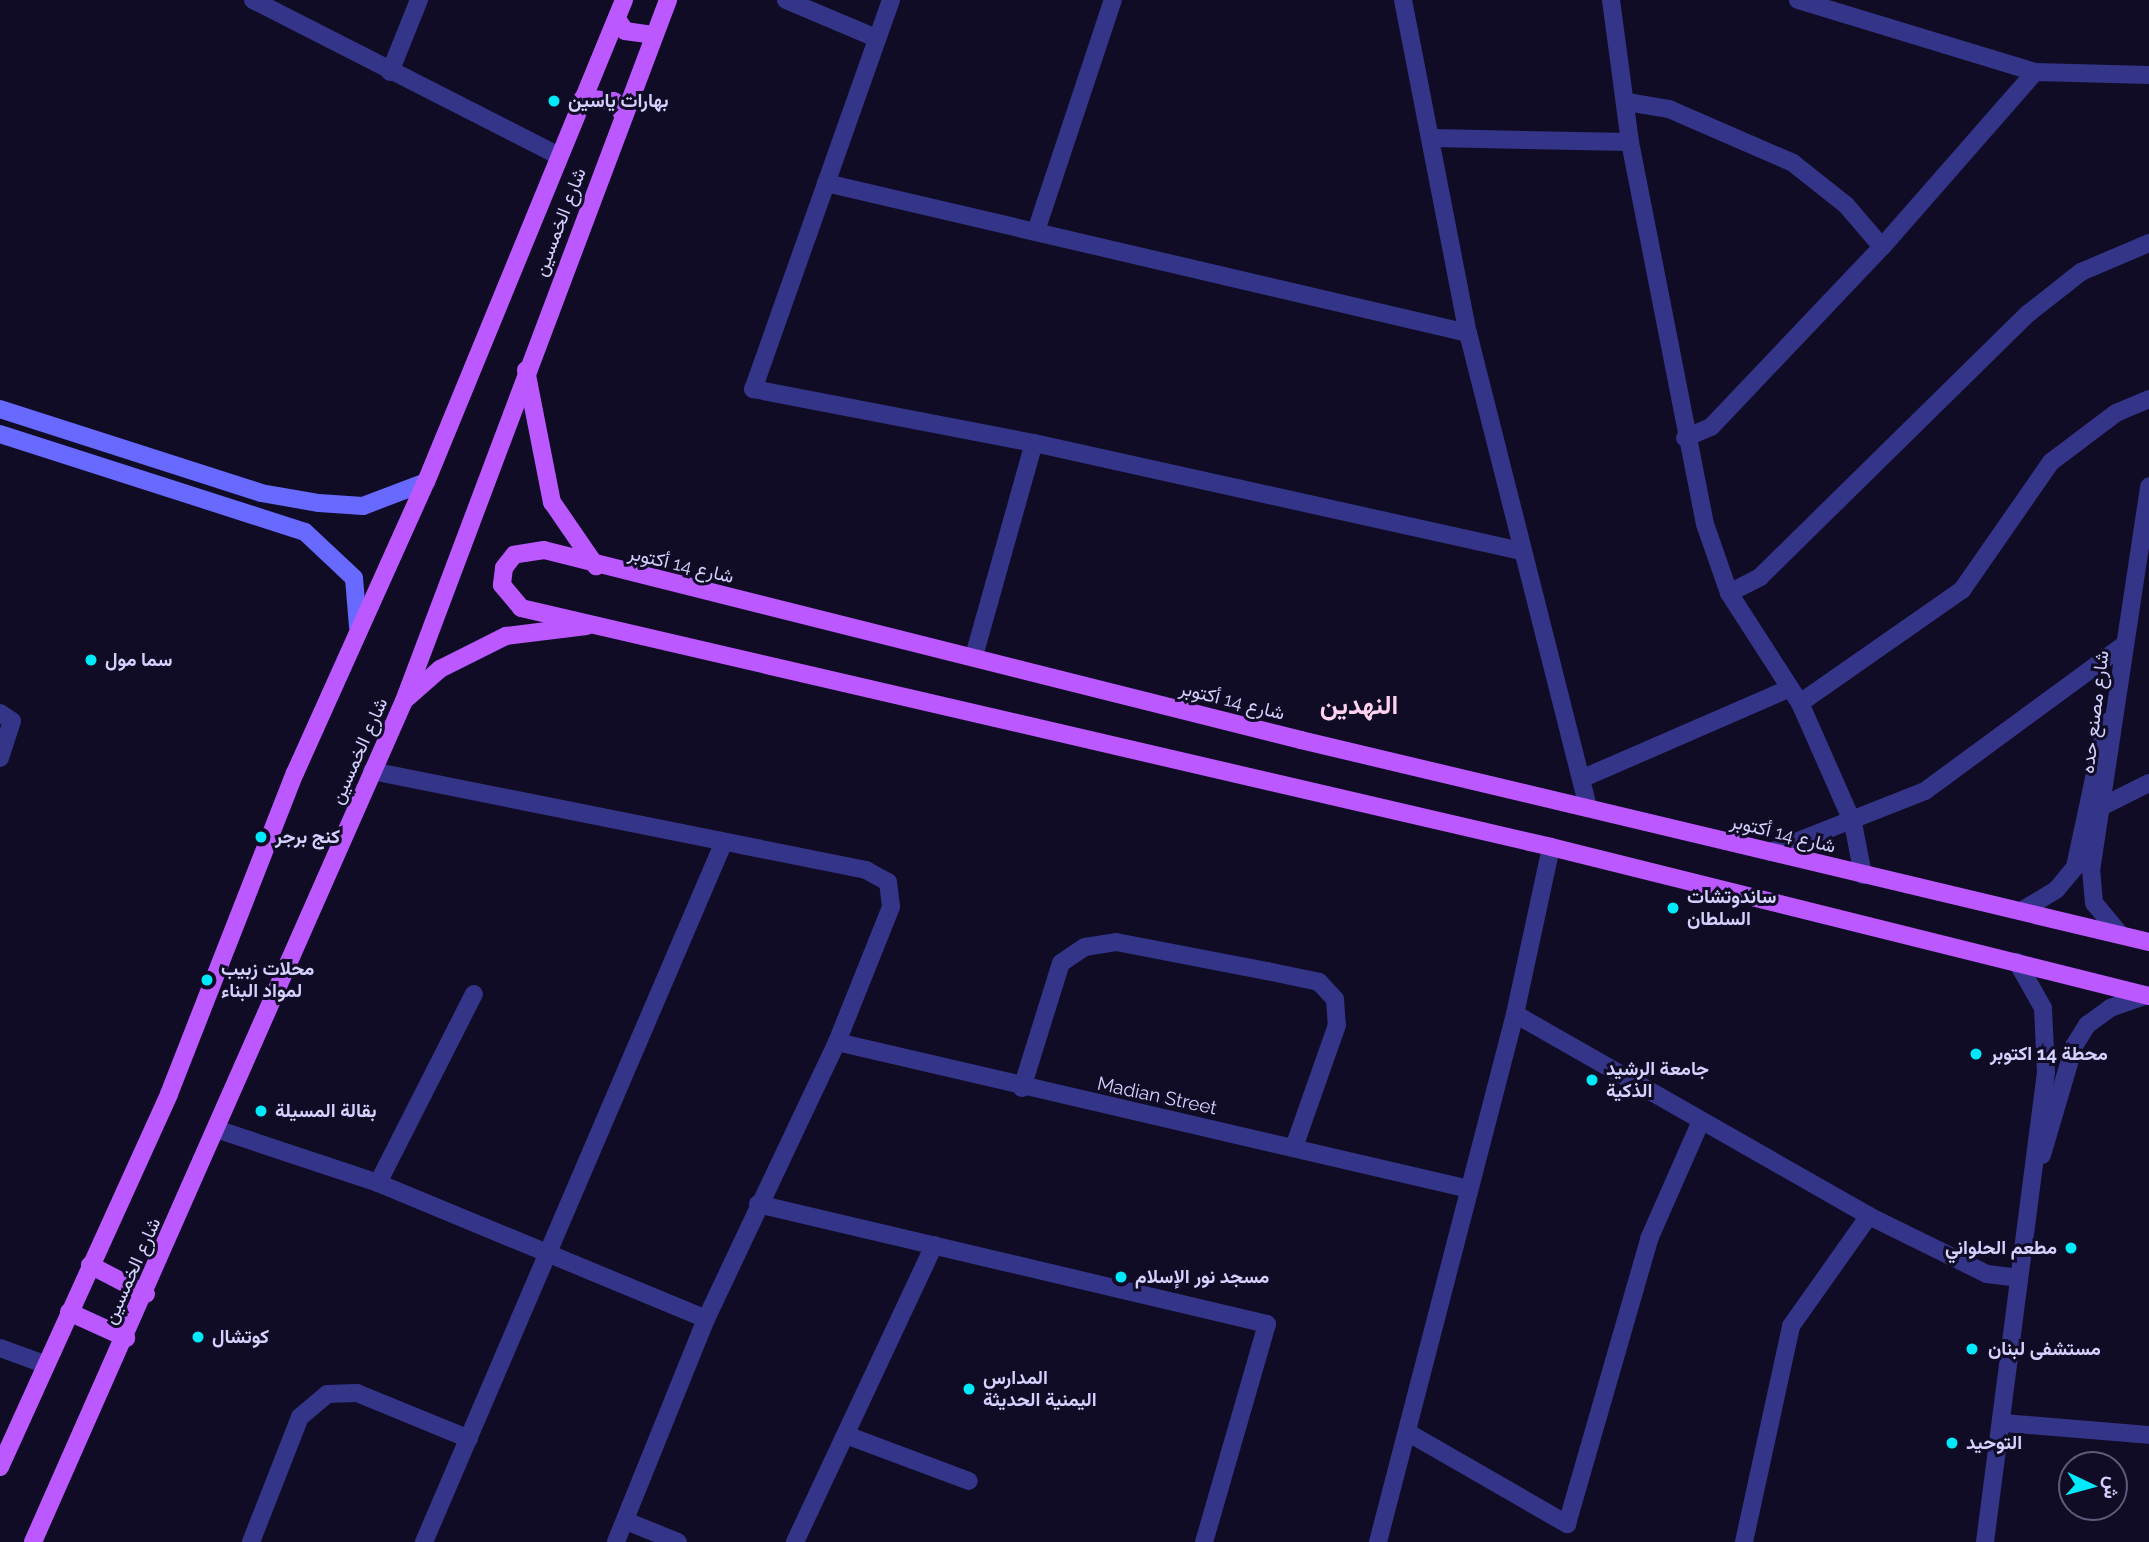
<!DOCTYPE html>
<meta charset="utf-8">
<style>
body{margin:0}
#map{position:relative;width:2149px;height:1542px;overflow:hidden;background:#100c25;font-family:Raleway,Vazirmatn,sans-serif}
div>[style]{position:absolute}
.minor>*{height:18px;margin:-9px;padding:0 9px;transform-origin:9px;border-radius:9px;background:#343488}
.tertiary>*{height:18px;margin:-9px;padding:0 9px;transform-origin:9px;border-radius:9px;background:#343488}
.secondary>*{height:18px;margin:-9px;padding:0 9px;transform-origin:9px;border-radius:9px;background:#6869ff}
.primary>*{height:18px;margin:-9px;padding:0 9px;transform-origin:9px;border-radius:9px;background:#bb58ff}
.dots>*{width:19px;height:19px;translate:-50% -50%;box-sizing:border-box;border:4px solid #100c25;border-radius:50%}
span{translate:-50% -50%;white-space:nowrap;text-align:center;line-height:1.15;-webkit-text-stroke:6px #100c25;paint-order:stroke}
.poi-label{font-size:19px;color:#d5d1ff;font-weight:700}
.left{translate:0 -50%;text-align:left}
.right{translate:-100% -50%;text-align:right}
.street-label{font-size:19px;color:#d5d1ff}
.district-label{font-size:26px;color:#ffd3f0;font-weight:700}
.north{position:absolute;left:2058px;top:1451px;width:70px;height:70px;box-sizing:border-box;background:#100c25;border:2px solid #5f5b7c;border-radius:50%;rotate:95deg;font-size:19px;font-weight:700;line-height:28px;text-align:center;color:#d5d1ff}
.north::after{content:'';display:block;margin:auto;width:24px;height:32px;background:#00eafc;clip-path:polygon(50% 0,100% 100%,50% 72%,0 100%)}
</style>
<div id="map">
<div class="minor">
<div style="left:253px;top:0;width:343px;rotate:27deg"></div>
<div style="left:786px;top:0;width:98px;rotate:22.9deg"></div>
<div style="left:891px;top:0;width:413px;rotate:109.5deg"></div>
<div style="left:753px;top:389px;width:286px;rotate:10.9deg"></div>
<div style="left:1034px;top:443px;width:499px;rotate:12.5deg"></div>
<div style="left:1403px;top:0;width:339px;rotate:79deg"></div>
<div style="left:1468px;top:333px;width:489px;rotate:75.8deg"></div>
<div style="left:1611px;top:0;width:143px;rotate:82.4deg"></div>
<div style="left:1630px;top:142px;width:389px;rotate:78.9deg"></div>
<div style="left:1705px;top:524px;width:73px;rotate:70.8deg"></div>
<div style="left:1729px;top:593px;width:131px;rotate:57.2deg"></div>
<div style="left:1800px;top:703px;width:131px;rotate:66.2deg"></div>
<div style="left:1853px;top:823px;width:53px;rotate:79.1deg"></div>
<div style="left:1798px;top:0;width:248px;rotate:16.9deg"></div>
<div style="left:2035px;top:72px;width:114px;rotate:1.5deg"></div>
<div style="left:390px;top:72px;width:78px;rotate:-68.1deg"></div>
<div style="left:1627px;top:102px;width:43px;rotate:9.5deg"></div>
<div style="left:1669px;top:109px;width:135px;rotate:23.5deg"></div>
<div style="left:1793px;top:163px;width:68px;rotate:38.4deg"></div>
<div style="left:1846px;top:205px;width:55px;rotate:49.4deg"></div>
<div style="left:1434px;top:138px;width:196px;rotate:1.2deg"></div>
<div style="left:826px;top:183px;width:659px;rotate:13.15deg"></div>
<div style="left:1036px;top:231px;width:243px;rotate:-71.6deg"></div>
<div style="left:1685px;top:438px;width:28px;rotate:-23deg"></div>
<div style="left:1711px;top:427px;width:248px;rotate:-46.5deg"></div>
<div style="left:1882px;top:247px;width:232px;rotate:-48.8deg"></div>
<div style="left:1729px;top:593px;width:35px;rotate:-27deg"></div>
<div style="left:1760px;top:577px;width:377px;rotate:-44.5deg"></div>
<div style="left:2029px;top:313px;width:66px;rotate:-38.3deg"></div>
<div style="left:2081px;top:272px;width:74px;rotate:-23.1deg"></div>
<div style="left:974px;top:656px;width:221px;rotate:-74.3deg"></div>
<div style="left:1800px;top:703px;width:198px;rotate:-34.9deg"></div>
<div style="left:1962px;top:590px;width:156px;rotate:-55.2deg"></div>
<div style="left:2051px;top:462px;width:81px;rotate:-37deg"></div>
<div style="left:2116px;top:413px;width:36px;rotate:-23deg"></div>
<div style="left:0;top:713px;width:14px;rotate:34deg"></div>
<div style="left:12px;top:721px;width:39px;rotate:108deg"></div>
<div style="left:372px;top:771px;width:504px;rotate:11.33deg"></div>
<div style="left:866px;top:870px;width:25px;rotate:29deg"></div>
<div style="left:888px;top:882px;width:25px;rotate:83deg"></div>
<div style="left:891px;top:907px;width:145px;rotate:111.8deg"></div>
<div style="left:837px;top:1042px;width:306px;rotate:115.3deg"></div>
<div style="left:706px;top:1319px;width:240px;rotate:112deg"></div>
<div style="left:1581px;top:779px;width:228px;rotate:-23.5deg"></div>
<div style="left:2105px;top:805px;width:49px;rotate:-26.6deg"></div>
<div style="left:1770px;top:852px;width:167px;rotate:-21.5deg"></div>
<div style="left:1925px;top:791px;width:248px;rotate:-36.3deg"></div>
<div style="left:1515px;top:1014px;width:408px;rotate:29.7deg"></div>
<div style="left:1869px;top:1216px;width:131px;rotate:26.2deg"></div>
<div style="left:1987px;top:1274px;width:31px;rotate:7deg"></div>
<div style="left:837px;top:1042px;width:649px;rotate:13.09deg"></div>
<div style="left:1022px;top:1088px;width:131px;rotate:-72.7deg"></div>
<div style="left:1061px;top:963px;width:29px;rotate:-34deg"></div>
<div style="left:1085px;top:947px;width:31px;rotate:-9deg"></div>
<div style="left:1116px;top:942px;width:154px;rotate:10.9deg"></div>
<div style="left:1267px;top:971px;width:53px;rotate:11.9deg"></div>
<div style="left:1319px;top:982px;width:23px;rotate:47deg"></div>
<div style="left:1335px;top:999px;width:26px;rotate:86deg"></div>
<div style="left:1337px;top:1025px;width:129px;rotate:109.4deg"></div>
<div style="left:216px;top:1129px;width:171px;rotate:18.4deg"></div>
<div style="left:378px;top:1183px;width:355px;rotate:22.5deg"></div>
<div style="left:378px;top:1183px;width:212px;rotate:-63.1deg"></div>
<div style="left:758px;top:1204px;width:523px;rotate:13.27deg"></div>
<div style="left:1267px;top:1324px;width:227px;rotate:106.1deg"></div>
<div style="left:0;top:1348px;width:47px;rotate:20deg"></div>
<div style="left:2004px;top:1423px;width:145px;rotate:4.7deg"></div>
<div style="left:1407px;top:1432px;width:185px;rotate:29.9deg"></div>
<div style="left:1567px;top:1524px;width:297px;rotate:-73.9deg"></div>
<div style="left:1649px;top:1239px;width:129px;rotate:-66.2deg"></div>
<div style="left:846px;top:1435px;width:131px;rotate:20.5deg"></div>
<div style="left:626px;top:1521px;width:56px;rotate:22deg"></div>
<div style="left:251px;top:1542px;width:134px;rotate:-68.6deg"></div>
<div style="left:300px;top:1417px;width:35px;rotate:-40deg"></div>
<div style="left:327px;top:1394px;width:30px;rotate:-2deg"></div>
<div style="left:357px;top:1393px;width:121px;rotate:22.3deg"></div>
<div style="left:424px;top:1542px;width:759px;rotate:-66.81deg"></div>
<div style="left:795px;top:1542px;width:328px;rotate:-64.9deg"></div>
<div style="left:1378px;top:1542px;width:545px;rotate:-75.45deg"></div>
<div style="left:1515px;top:1014px;width:171px;rotate:-77.8deg"></div>
<div style="left:1744px;top:1542px;width:221px;rotate:-77.7deg"></div>
<div style="left:1791px;top:1326px;width:135px;rotate:-54.7deg"></div>
</div>
<div class="tertiary">
<div style="left:2021px;top:911px;width:41px;rotate:-31deg"></div>
<div style="left:2056px;top:890px;width:30px;rotate:-50deg"></div>
<div style="left:2075px;top:867px;width:148px;rotate:-77.9deg"></div>
<div style="left:2120px;top:934px;width:40px;rotate:-130deg"></div>
<div style="left:2094px;top:903px;width:32px;rotate:-95deg"></div>
<div style="left:2091px;top:871px;width:389px;rotate:-81.4deg"></div>
<div style="left:2042px;top:1155px;width:114px;rotate:-73.6deg"></div>
<div style="left:2074px;top:1046px;width:25px;rotate:-58deg"></div>
<div style="left:2087px;top:1025px;width:29px;rotate:-36deg"></div>
<div style="left:2110px;top:1008px;width:39px;rotate:-19deg"></div>
<div style="left:1985px;top:1542px;width:474px;rotate:-82.6deg"></div>
<div style="left:2046px;top:1072px;width:64px;rotate:-92.7deg"></div>
<div style="left:2043px;top:1008px;width:53px;rotate:-119.5deg"></div>
</div>
<div class="secondary">
<div style="left:0;top:409px;width:274px;rotate:17.8deg"></div>
<div style="left:261px;top:493px;width:59px;rotate:9.8deg"></div>
<div style="left:319px;top:503px;width:44px;rotate:3.9deg"></div>
<div style="left:363px;top:506px;width:67px;rotate:-20.9deg"></div>
<div style="left:0;top:434px;width:320px;rotate:17.8deg"></div>
<div style="left:305px;top:532px;width:67px;rotate:43.2deg"></div>
<div style="left:354px;top:578px;width:49px;rotate:85.3deg"></div>
</div>
<div class="primary">
<div style="left:617px;top:19px;width:14px;rotate:56deg"></div>
<div style="left:625px;top:31px;width:28px;rotate:8deg"></div>
<div style="left:583px;top:98px;width:31px;rotate:6deg"></div>
<div style="left:614px;top:101px;width:18px;rotate:56deg"></div>
<div style="left:526px;top:370px;width:135px;rotate:78.9deg"></div>
<div style="left:552px;top:502px;width:78px;rotate:55.5deg"></div>
<div style="left:407px;top:698px;width:44px;rotate:-41.3deg"></div>
<div style="left:440px;top:669px;width:74px;rotate:-26.6deg"></div>
<div style="left:506px;top:636px;width:81px;rotate:-7.1deg"></div>
<div style="left:2149px;top:942px;width:872px;rotate:-166.6deg"></div>
<div style="left:1301px;top:740px;width:780px;rotate:-165.91deg"></div>
<div style="left:544px;top:550px;width:30px;rotate:171deg"></div>
<div style="left:514px;top:555px;width:16px;rotate:128deg"></div>
<div style="left:504px;top:568px;width:17px;rotate:97deg"></div>
<div style="left:502px;top:585px;width:30px;rotate:50deg"></div>
<div style="left:521px;top:608px;width:1057px;rotate:13.06deg"></div>
<div style="left:1551px;top:847px;width:616px;rotate:13.99deg"></div>
<div style="left:90px;top:1265px;width:63px;rotate:27.4deg"></div>
<div style="left:69px;top:1312px;width:63px;rotate:24.5deg"></div>
<div style="left:0;top:1467px;width:409px;rotate:-65.6deg"></div>
<div style="left:169px;top:1094px;width:345px;rotate:-68.6deg"></div>
<div style="left:295px;top:773px;width:319px;rotate:-65.8deg"></div>
<div style="left:426px;top:482px;width:521px;rotate:-67.67deg"></div>
<div style="left:33px;top:1542px;width:919px;rotate:-66.2deg"></div>
<div style="left:404px;top:701px;width:749px;rotate:-69.36deg"></div>
</div>
<div class="dots">
<div style="left:554px;top:101px;background:#00eafc"></div>
<div style="left:91px;top:660px;background:#00eafc"></div>
<div style="left:261px;top:837px;background:#00eafc"></div>
<div style="left:1673px;top:908px;background:#00eafc"></div>
<div style="left:207px;top:980px;background:#00eafc"></div>
<div style="left:1976px;top:1054px;background:#00eafc"></div>
<div style="left:1592px;top:1080px;background:#00eafc"></div>
<div style="left:261px;top:1111px;background:#00eafc"></div>
<div style="left:2071px;top:1248px;background:#00eafc"></div>
<div style="left:1121px;top:1277px;background:#00eafc"></div>
<div style="left:198px;top:1337px;background:#00eafc"></div>
<div style="left:1972px;top:1349px;background:#00eafc"></div>
<div style="left:969px;top:1389px;background:#00eafc"></div>
<div style="left:1952px;top:1443px;background:#00eafc"></div>
</div>
<div class="poi-label">
<span class="left" style="left:568px;top:101px">بهارات ياسين</span>
<span class="left" style="left:105px;top:660px">سما مول</span>
<span class="left" style="left:275px;top:837px">كنج برجر</span>
<span class="left" style="left:1687px;top:908px">ساندوتشات<br>السلطان</span>
<span class="left" style="left:221px;top:980px">محلات زبيب<br>لمواد البناء</span>
<span class="left" style="left:1990px;top:1054px">محطة 14 اكتوبر</span>
<span class="left" style="left:1606px;top:1080px">جامعة الرشيد<br>الذكية</span>
<span class="left" style="left:275px;top:1111px">بقالة المسيلة</span>
<span class="right" style="left:2057px;top:1248px">مطعم الحلواني</span>
<span class="left" style="left:1135px;top:1277px">مسجد نور الإسلام</span>
<span class="left" style="left:212px;top:1337px">كوتشال</span>
<span class="left" style="left:1988px;top:1349px">مستشفى لبنان</span>
<span class="left" style="left:983px;top:1389px">المدارس<br>اليمنية الحديثة</span>
<span class="left" style="left:1966px;top:1443px">التوحيد</span>
</div>
<div class="street-label">
<span style="left:560px;top:222px;rotate:-69deg">شارع الخمسين</span>
<span style="left:681px;top:565px;rotate:13deg">شارع 14 أكتوبر</span>
<span style="left:1232px;top:701px;rotate:14deg">شارع 14 أكتوبر</span>
<span style="left:2095px;top:712px;rotate:-83deg">شارع مصنع حده</span>
<span style="left:359px;top:751px;rotate:-66deg">شارع الخمسين</span>
<span style="left:1783px;top:834px;rotate:14deg">شارع 14 أكتوبر</span>
<span style="left:1157px;top:1096px;rotate:12deg">Madian Street</span>
<span style="left:132px;top:1271px;rotate:-66deg">شارع الخمسين</span>
</div>
<div class="district-label">
<span style="left:1359px;top:706px">النهدين</span>
</div>
<div class="north">ش</div>
</div>
